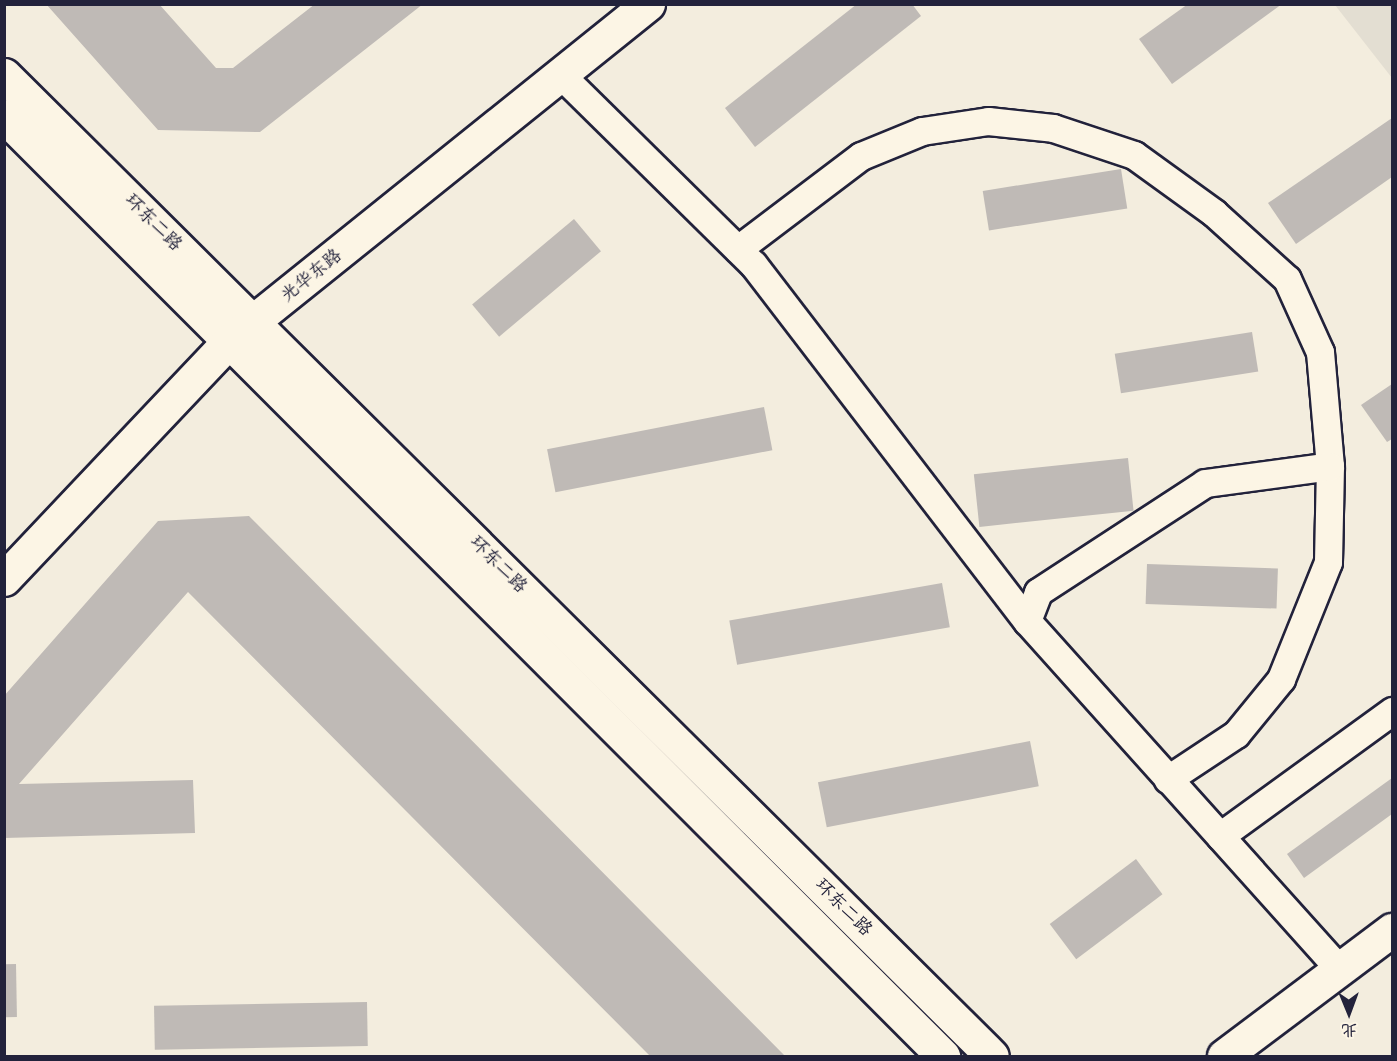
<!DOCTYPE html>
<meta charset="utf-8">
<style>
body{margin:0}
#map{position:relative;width:1397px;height:1061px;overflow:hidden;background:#f3edde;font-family:Delius,"LXGW WenKai TC",sans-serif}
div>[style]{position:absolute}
.built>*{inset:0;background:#e3ded2}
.building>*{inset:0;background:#bfbab6;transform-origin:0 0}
.roads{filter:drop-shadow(2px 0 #22223b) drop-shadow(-2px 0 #22223b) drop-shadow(0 2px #22223b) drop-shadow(0 -2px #22223b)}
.minor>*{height:27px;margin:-13.5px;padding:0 13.5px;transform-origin:13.5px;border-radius:13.5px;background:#fcf5e5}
.major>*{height:33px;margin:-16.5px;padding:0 16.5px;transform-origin:16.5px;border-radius:16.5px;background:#fcf5e5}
span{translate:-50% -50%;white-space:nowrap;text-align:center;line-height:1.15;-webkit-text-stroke:6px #fcf5e5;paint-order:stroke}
.street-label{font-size:18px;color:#22223b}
.frame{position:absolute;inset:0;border:6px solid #22223b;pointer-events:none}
.north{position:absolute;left:1319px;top:983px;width:60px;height:60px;-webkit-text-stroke:4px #fcf5e5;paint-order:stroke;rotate:179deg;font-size:16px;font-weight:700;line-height:24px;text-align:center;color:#22223b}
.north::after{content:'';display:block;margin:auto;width:21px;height:27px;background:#22223b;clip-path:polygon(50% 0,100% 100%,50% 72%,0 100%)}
</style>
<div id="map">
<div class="built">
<div style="clip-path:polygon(1335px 5px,1392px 5px,1392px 78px)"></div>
</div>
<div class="building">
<div style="clip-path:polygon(46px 4px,159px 4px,216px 68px,233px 68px,315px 4px,423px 4px,260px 132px,158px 130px)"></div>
<div style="clip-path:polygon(857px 4px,912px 4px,921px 16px,755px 147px,725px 108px)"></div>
<div style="clip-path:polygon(1188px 4px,1282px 4px,1172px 84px,1139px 39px)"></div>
<div style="clip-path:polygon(1392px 118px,1392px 177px,1296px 244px,1268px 203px)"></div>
<div style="left:1121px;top:169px;width:40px;height:140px;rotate:81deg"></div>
<div style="left:574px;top:219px;width:42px;height:133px;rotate:50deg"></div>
<div style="left:1252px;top:332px;width:40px;height:139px;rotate:81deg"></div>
<div style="clip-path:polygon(1392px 384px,1392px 439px,1387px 442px,1361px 405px)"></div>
<div style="left:764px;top:407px;width:44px;height:221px;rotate:79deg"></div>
<div style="left:1128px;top:458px;width:53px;height:155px;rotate:84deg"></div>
<div style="clip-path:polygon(249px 516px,785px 1056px,650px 1056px,188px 592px,19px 784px,193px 780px,195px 833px,4px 838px,4px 696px,158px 521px)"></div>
<div style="left:1147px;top:564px;width:131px;height:40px;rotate:2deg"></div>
<div style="left:942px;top:583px;width:45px;height:216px;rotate:80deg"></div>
<div style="left:1030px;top:741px;width:46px;height:216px;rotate:79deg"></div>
<div style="clip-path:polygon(1392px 778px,1392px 814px,1304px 878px,1287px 854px)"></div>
<div style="left:1136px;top:859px;width:44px;height:108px;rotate:53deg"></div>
<div style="left:16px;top:964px;width:53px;height:12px;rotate:89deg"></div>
<div style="left:367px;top:1002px;width:44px;height:213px;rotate:89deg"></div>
</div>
<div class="roads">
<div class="minor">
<div style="left:560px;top:74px;width:271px;rotate:44.6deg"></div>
<div style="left:753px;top:264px;width:450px;rotate:52.5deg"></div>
<div style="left:1027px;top:621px;width:469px;rotate:48.1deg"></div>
<div style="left:738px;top:249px;width:154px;rotate:-37.1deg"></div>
<div style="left:861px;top:156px;width:66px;rotate:-22.3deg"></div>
<div style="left:922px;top:131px;width:67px;rotate:-8.6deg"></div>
<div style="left:988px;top:121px;width:65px;rotate:6.1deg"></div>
<div style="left:1053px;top:128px;width:85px;rotate:18.4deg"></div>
<div style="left:1134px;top:155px;width:99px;rotate:35.9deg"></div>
<div style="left:1214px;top:213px;width:98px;rotate:42.1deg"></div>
<div style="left:1287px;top:279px;width:80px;rotate:65.7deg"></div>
<div style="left:1320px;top:352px;width:114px;rotate:85deg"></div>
<div style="left:1330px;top:466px;width:96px;rotate:91.2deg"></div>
<div style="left:1328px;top:562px;width:126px;rotate:111.9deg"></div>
<div style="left:1281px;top:679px;width:71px;rotate:129.3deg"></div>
<div style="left:1236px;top:734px;width:82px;rotate:146.5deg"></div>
<div style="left:1027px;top:621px;width:31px;rotate:-69deg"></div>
<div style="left:1038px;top:592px;width:199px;rotate:-33.1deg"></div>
<div style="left:1205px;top:483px;width:126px;rotate:-7.7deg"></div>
<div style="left:1220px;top:836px;width:213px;rotate:-36deg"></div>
</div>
<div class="major">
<div style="left:4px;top:75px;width:1392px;rotate:44.8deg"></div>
<div style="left:4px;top:116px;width:1329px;rotate:45.03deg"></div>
<div style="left:4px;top:579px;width:330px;rotate:-46.6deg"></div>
<div style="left:231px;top:339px;width:535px;rotate:-38.78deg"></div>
<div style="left:1224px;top:1056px;width:210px;rotate:-36.9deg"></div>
</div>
</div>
<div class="street-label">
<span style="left:154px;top:222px;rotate:45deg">环东二路</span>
<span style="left:311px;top:275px;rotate:-39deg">光华东路</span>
<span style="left:499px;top:564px;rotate:45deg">环东二路</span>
<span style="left:844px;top:907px;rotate:45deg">环东二路</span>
</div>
<div class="frame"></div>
<div class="north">北</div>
</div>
